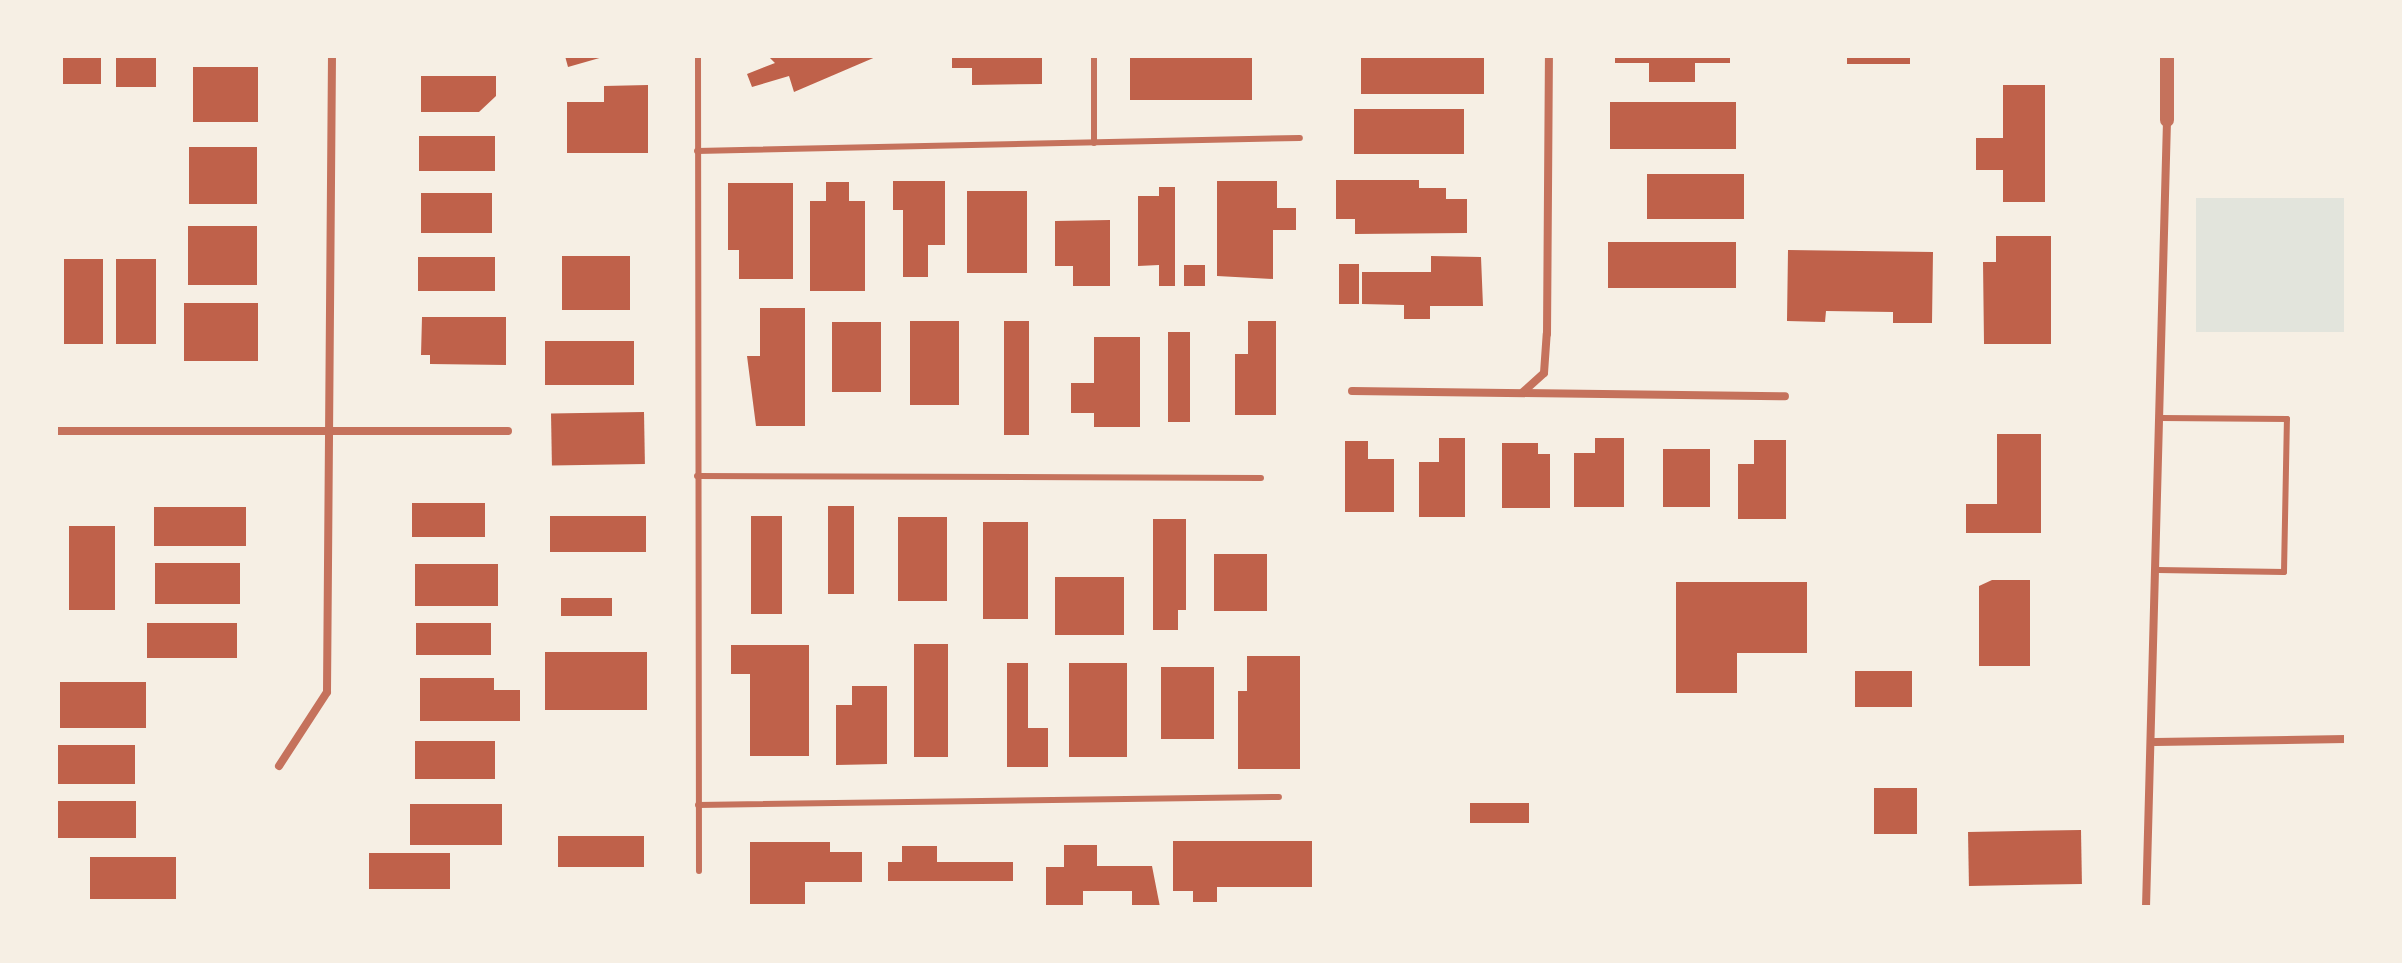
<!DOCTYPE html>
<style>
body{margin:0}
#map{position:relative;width:2402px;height:963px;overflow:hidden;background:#f6efe4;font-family:Figtree,sans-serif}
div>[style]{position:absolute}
.green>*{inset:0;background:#e2e4dc;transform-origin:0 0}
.building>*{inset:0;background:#bf614a;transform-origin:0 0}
.service>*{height:6px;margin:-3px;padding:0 3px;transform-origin:3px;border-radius:3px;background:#c5725c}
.minor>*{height:8px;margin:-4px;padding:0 4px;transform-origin:4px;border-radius:4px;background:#c5725c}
.tertiary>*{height:14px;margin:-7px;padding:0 7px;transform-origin:7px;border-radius:7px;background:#c5725c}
span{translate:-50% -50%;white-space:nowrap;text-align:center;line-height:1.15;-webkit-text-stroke:6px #f6efe4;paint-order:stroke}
.frame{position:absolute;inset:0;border:58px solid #f6efe4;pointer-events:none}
</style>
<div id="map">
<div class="green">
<div style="left:2196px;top:198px;width:150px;height:134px"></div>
</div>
<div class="building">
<div style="left:63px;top:56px;width:38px;height:28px"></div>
<div style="left:116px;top:56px;width:40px;height:31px"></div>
<div style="clip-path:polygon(565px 56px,603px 56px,603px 57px,568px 67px)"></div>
<div style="clip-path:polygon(768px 56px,878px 56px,794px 92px,789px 76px,752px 87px,747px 74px,775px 63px)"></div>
<div style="clip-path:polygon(952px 56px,1042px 56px,1042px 84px,972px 85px,972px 68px,952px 68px)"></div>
<div style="left:1130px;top:56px;width:122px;height:44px"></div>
<div style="left:1361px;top:56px;width:123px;height:38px"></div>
<div style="clip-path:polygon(1615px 56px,1730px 56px,1730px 63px,1695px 63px,1695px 82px,1649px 82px,1649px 63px,1615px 63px)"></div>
<div style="left:1847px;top:56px;width:63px;height:8px"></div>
<div style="left:193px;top:67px;width:65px;height:55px"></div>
<div style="clip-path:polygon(421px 76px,496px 76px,496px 96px,479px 112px,421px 112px)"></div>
<div style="clip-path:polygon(648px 85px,648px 153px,567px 153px,567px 102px,604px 102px,604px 86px)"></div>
<div style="clip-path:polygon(2003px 85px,2045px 85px,2045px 202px,2003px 202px,2003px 170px,1976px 170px,1976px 138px,2003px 138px)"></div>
<div style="left:1736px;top:102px;width:47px;height:126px;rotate:90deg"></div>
<div style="left:1354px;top:109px;width:110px;height:45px"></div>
<div style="left:419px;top:136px;width:76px;height:35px"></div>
<div style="left:189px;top:147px;width:68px;height:57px"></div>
<div style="left:1647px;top:174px;width:97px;height:45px"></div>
<div style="clip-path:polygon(1336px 180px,1419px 180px,1419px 188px,1446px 188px,1446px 199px,1467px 199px,1467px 233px,1355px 234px,1355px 219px,1336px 219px)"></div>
<div style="clip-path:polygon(893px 181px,945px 181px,945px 245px,928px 245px,928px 277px,903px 277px,903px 210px,893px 210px)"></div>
<div style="clip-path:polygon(1217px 181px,1277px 181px,1277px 208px,1296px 208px,1296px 230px,1273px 230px,1273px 279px,1217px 276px)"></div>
<div style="clip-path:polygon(826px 182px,849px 182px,849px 201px,865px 201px,865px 291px,810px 291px,810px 201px,826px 201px)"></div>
<div style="clip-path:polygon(728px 183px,793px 183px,793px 279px,739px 279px,739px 250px,728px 250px)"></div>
<div style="clip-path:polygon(1159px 187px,1175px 187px,1175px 286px,1159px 286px,1159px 265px,1138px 266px,1138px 196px,1159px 196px)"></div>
<div style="left:967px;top:191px;width:60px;height:82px"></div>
<div style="left:421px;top:193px;width:71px;height:40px"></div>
<div style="clip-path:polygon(1110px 220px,1110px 286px,1073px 286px,1073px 266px,1055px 266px,1055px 221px)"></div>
<div style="left:188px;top:226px;width:69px;height:59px"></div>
<div style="clip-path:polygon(1996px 236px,2051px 236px,2051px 344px,1984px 344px,1983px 262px,1996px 262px)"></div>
<div style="left:1608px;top:242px;width:128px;height:46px"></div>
<div style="clip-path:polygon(1788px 250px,1933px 252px,1932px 323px,1893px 323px,1893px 312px,1826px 311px,1825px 322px,1787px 321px)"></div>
<div style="left:562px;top:256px;width:68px;height:54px"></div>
<div style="clip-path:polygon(1431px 256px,1481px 257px,1483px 306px,1430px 306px,1430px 319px,1404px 319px,1404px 305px,1362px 304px,1362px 272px,1431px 272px)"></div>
<div style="left:418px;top:257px;width:77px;height:34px"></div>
<div style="left:64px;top:259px;width:39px;height:85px"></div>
<div style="left:116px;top:259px;width:40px;height:85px"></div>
<div style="left:1339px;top:264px;width:20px;height:40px"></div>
<div style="left:1184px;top:265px;width:21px;height:21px"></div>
<div style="left:184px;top:303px;width:74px;height:58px"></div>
<div style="clip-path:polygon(760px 308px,805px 308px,805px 426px,756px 426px,747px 356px,760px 356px)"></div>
<div style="clip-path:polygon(422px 317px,506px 317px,506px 365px,430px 364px,430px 355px,421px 355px)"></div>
<div style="left:910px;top:321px;width:49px;height:84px"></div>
<div style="left:1004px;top:321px;width:25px;height:114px"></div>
<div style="clip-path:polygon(1248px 321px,1276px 321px,1276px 415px,1235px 415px,1235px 354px,1248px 354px)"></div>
<div style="left:832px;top:322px;width:49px;height:70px"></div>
<div style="left:1168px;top:332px;width:22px;height:90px"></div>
<div style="clip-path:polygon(1094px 337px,1140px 337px,1140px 427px,1094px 427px,1094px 413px,1071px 413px,1071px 383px,1094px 383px)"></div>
<div style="left:545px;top:341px;width:89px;height:44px"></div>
<div style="left:644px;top:412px;width:52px;height:93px;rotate:89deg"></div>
<div style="clip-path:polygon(1997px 434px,2041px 434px,2041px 533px,1966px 533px,1966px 504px,1997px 504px)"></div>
<div style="clip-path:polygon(1439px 438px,1465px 438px,1465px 517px,1419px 517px,1419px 462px,1439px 462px)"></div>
<div style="clip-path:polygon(1595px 438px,1624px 438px,1624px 507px,1574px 507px,1574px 453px,1595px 453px)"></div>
<div style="clip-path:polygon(1754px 440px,1786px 440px,1786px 519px,1738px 519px,1738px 464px,1754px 464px)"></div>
<div style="clip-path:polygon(1345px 441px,1368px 441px,1368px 459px,1394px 459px,1394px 512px,1345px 512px)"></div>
<div style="clip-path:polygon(1502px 443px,1538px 443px,1538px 454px,1550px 454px,1550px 508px,1502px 508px)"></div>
<div style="left:1663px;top:449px;width:47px;height:58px"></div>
<div style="left:412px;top:503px;width:73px;height:34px"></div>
<div style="left:828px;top:506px;width:26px;height:88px"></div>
<div style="left:154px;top:507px;width:92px;height:39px"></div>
<div style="left:550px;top:516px;width:96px;height:36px"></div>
<div style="left:751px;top:516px;width:31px;height:98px"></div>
<div style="left:898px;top:517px;width:49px;height:84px"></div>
<div style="clip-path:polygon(1153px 519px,1186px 519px,1186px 610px,1178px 610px,1178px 630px,1153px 630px)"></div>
<div style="left:983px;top:522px;width:45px;height:97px"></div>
<div style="left:69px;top:526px;width:46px;height:84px"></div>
<div style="left:1214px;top:554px;width:53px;height:57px"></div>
<div style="left:155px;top:563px;width:85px;height:41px"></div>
<div style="left:415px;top:564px;width:83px;height:42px"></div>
<div style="left:1055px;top:577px;width:69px;height:58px"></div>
<div style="clip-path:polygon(1992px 580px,2030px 580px,2030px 666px,1979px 666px,1979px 586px)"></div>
<div style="clip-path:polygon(1676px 582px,1807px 582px,1807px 653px,1737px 653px,1737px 693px,1676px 693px)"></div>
<div style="left:561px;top:598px;width:51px;height:18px"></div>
<div style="left:147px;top:623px;width:90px;height:35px"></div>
<div style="left:416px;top:623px;width:75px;height:32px"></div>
<div style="left:914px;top:644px;width:34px;height:113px"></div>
<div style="clip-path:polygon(731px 645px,809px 645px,809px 756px,750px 756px,750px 674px,731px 674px)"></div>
<div style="left:545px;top:652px;width:102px;height:58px"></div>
<div style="clip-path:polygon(1247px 656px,1300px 656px,1300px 769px,1238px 769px,1238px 691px,1247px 691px)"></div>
<div style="clip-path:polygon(1007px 663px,1028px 663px,1028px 728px,1048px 728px,1048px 767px,1007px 767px)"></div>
<div style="left:1127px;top:663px;width:94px;height:58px;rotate:90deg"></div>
<div style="left:1161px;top:667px;width:53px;height:72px"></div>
<div style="left:1855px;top:671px;width:57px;height:36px"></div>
<div style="clip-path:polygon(420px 678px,494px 678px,494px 690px,520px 690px,520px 721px,420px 721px)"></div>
<div style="left:60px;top:682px;width:86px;height:46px"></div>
<div style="clip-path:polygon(852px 686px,887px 686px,887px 764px,836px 765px,836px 705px,852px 705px)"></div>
<div style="left:495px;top:741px;width:38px;height:80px;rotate:90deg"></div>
<div style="left:56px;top:745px;width:79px;height:39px"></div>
<div style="left:1874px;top:788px;width:43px;height:46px"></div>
<div style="left:56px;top:801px;width:80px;height:37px"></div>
<div style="left:1529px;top:803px;width:20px;height:59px;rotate:90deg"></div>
<div style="left:410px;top:804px;width:92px;height:41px"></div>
<div style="left:2081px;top:830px;width:54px;height:113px;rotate:89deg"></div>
<div style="left:558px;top:836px;width:86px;height:31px"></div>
<div style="clip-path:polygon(1173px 841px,1312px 841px,1312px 887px,1217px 887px,1217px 902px,1193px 902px,1193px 891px,1173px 891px)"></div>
<div style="clip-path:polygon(750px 842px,830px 842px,830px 852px,862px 852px,862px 882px,805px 882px,805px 904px,750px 904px)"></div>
<div style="clip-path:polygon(1064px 845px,1097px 845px,1097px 866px,1152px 866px,1160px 907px,1132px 907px,1132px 891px,1083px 891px,1083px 905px,1046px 905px,1046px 867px,1064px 867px)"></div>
<div style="clip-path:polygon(902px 846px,937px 846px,937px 862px,1013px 862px,1013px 881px,888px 881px,888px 862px,902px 862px)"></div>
<div style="left:369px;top:853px;width:81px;height:36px"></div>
<div style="left:90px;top:857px;width:86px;height:42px"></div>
</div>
<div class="service">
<div style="left:698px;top:56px;width:815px;rotate:89.93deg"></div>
<div style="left:1094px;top:143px;width:87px;rotate:-90deg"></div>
<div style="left:697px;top:151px;width:603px;rotate:-1.24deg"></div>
<div style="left:697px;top:476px;width:564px;rotate:0.2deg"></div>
<div style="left:2158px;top:570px;width:126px;rotate:0.9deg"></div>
<div style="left:2284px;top:572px;width:153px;rotate:-88.9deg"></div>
<div style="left:2287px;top:419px;width:126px;rotate:-179.5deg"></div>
<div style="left:698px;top:805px;width:581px;rotate:-0.79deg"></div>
</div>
<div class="minor">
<div style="left:1352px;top:391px;width:433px;rotate:0.7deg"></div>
<div style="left:1523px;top:392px;width:28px;rotate:-42deg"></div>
<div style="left:1544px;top:373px;width:39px;rotate:-86deg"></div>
<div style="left:1547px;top:334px;width:278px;rotate:-89.6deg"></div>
<div style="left:56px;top:431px;width:452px"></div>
<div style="left:2155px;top:742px;width:191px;rotate:-0.9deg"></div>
<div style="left:279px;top:766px;width:88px;rotate:-57deg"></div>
<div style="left:327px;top:692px;width:636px;rotate:-89.55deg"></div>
<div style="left:2146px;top:907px;width:787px;rotate:-88.47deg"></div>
</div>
<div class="tertiary">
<div style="left:2167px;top:120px;width:64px;rotate:-90deg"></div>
</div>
<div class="frame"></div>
</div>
